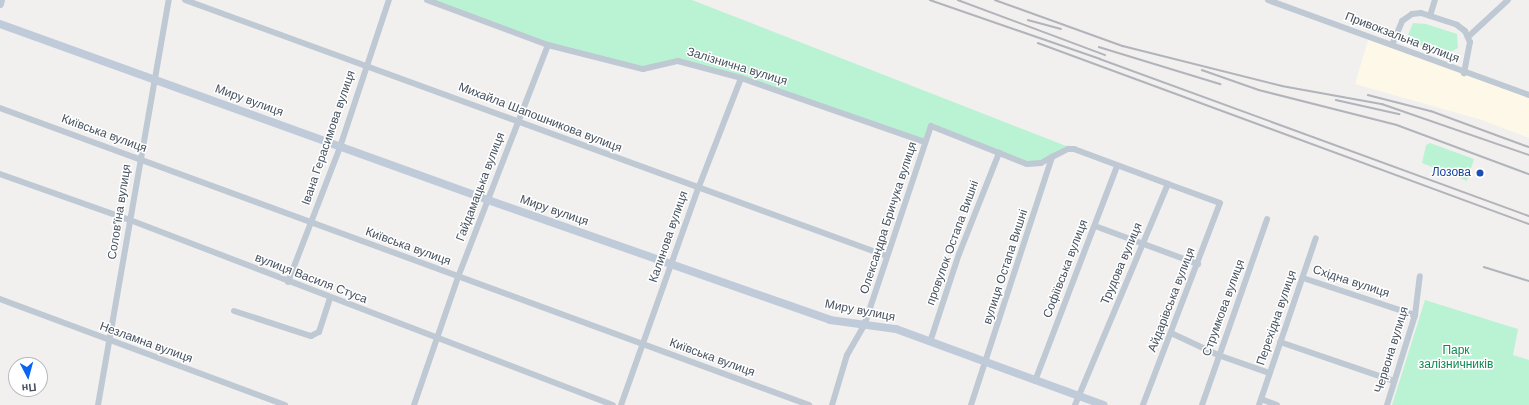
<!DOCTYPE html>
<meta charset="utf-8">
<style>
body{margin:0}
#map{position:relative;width:1529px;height:405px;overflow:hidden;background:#f2efef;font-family:Arial,sans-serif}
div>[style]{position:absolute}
.commercial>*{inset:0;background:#fef8e8}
.green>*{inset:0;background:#baf3d3}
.street>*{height:6px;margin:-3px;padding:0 3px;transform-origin:3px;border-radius:3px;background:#bfc9d3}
.secondary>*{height:8px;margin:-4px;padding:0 4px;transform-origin:4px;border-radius:4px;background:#c0cbda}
.rail>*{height:1.5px;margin:-0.75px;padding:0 0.75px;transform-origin:0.75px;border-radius:0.75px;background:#b1b4ba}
.dots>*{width:11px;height:11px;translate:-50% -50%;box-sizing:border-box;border:2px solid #fff;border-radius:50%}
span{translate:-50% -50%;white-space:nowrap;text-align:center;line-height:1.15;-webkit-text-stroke:3px #fff;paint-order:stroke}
.street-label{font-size:12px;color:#46525f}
.transit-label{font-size:12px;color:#164399}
.right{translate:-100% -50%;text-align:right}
.park-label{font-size:12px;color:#0f8851}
.north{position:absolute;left:8px;top:357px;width:40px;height:40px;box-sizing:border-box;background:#fff;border:1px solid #b5babf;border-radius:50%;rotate:174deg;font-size:11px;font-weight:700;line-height:16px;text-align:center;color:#46525f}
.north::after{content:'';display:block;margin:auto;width:14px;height:18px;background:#0963f3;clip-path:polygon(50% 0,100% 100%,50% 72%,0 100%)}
</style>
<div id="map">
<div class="commercial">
<div style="clip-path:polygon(1369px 37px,1529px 95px,1529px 138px,1482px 120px,1355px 84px)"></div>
</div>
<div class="green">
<div style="clip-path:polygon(427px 0,692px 0,1074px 149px,1035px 164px,931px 127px,925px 142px,741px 78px,678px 61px,643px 69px,547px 45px)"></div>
<div style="clip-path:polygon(1413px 23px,1426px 24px,1457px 34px,1458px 48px,1448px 53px,1418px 44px,1408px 35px)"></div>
<div style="clip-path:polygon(1430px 143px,1474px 159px,1467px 181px,1422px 163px,1426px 145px)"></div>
<div style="clip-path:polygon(1425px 300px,1518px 329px,1513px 355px,1529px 360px,1529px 405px,1392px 405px)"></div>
</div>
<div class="street">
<div style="left:185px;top:0;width:747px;rotate:20.04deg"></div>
<div style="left:427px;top:0;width:129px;rotate:20.4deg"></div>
<div style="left:548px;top:45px;width:98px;rotate:14.2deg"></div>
<div style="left:643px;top:69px;width:36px;rotate:-13deg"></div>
<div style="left:678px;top:61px;width:65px;rotate:15.1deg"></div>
<div style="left:741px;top:78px;width:195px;rotate:19.2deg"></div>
<div style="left:1268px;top:0;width:278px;rotate:20deg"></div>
<div style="left:1430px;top:16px;width:17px;rotate:-73deg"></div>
<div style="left:1469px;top:36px;width:53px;rotate:-42.7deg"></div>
<div style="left:1392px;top:45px;width:26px;rotate:-67deg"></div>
<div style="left:1402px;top:21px;width:12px;rotate:-35deg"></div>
<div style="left:1412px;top:14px;width:9px;rotate:-6deg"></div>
<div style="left:1421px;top:13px;width:38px;rotate:18deg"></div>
<div style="left:1457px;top:25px;width:10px;rotate:37deg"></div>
<div style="left:1465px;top:31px;width:12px;rotate:66deg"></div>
<div style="left:1470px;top:42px;width:32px;rotate:101deg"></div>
<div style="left:0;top:108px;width:862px;rotate:20.16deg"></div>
<div style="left:0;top:174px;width:138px;rotate:19.5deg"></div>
<div style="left:130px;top:220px;width:517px;rotate:20.96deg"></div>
<div style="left:1095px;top:226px;width:110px;rotate:20.3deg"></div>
<div style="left:1303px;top:278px;width:118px;rotate:18.3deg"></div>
<div style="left:288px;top:282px;width:145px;rotate:-68.9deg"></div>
<div style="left:340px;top:147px;width:155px;rotate:-71.6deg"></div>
<div style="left:0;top:299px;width:304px;rotate:20.4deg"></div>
<div style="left:234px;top:311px;width:81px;rotate:18deg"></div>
<div style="left:311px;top:336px;width:9px;rotate:-27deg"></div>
<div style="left:319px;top:332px;width:36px;rotate:-72deg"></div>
<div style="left:1171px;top:333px;width:52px;rotate:25.1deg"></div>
<div style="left:1218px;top:355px;width:54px;rotate:19.4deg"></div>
<div style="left:930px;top:342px;width:93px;rotate:-71.8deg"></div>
<div style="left:959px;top:254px;width:109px;rotate:-68.4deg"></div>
<div style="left:1280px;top:342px;width:120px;rotate:18.9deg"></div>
<div style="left:1035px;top:381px;width:230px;rotate:-69.1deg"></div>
<div style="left:1261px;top:399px;width:17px;rotate:21deg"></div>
<div style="left:98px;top:405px;width:411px;rotate:-80.1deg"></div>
<div style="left:414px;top:405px;width:135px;rotate:-71deg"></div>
<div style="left:458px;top:277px;width:249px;rotate:-68.8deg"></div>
<div style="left:621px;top:405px;width:229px;rotate:-70.4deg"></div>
<div style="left:698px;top:189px;width:119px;rotate:-68.8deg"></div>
<div style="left:832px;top:405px;width:52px;rotate:-73.3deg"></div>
<div style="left:847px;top:355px;width:34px;rotate:-60deg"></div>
<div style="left:864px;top:326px;width:211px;rotate:-71.5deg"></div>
<div style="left:931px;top:126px;width:103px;rotate:21.6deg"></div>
<div style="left:1027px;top:164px;width:14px;rotate:-4deg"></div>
<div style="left:1041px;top:163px;width:13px;rotate:-29deg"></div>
<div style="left:971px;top:405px;width:261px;rotate:-71.9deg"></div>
<div style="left:1052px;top:157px;width:18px;rotate:-27deg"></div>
<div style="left:1068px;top:149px;width:6px"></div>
<div style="left:1074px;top:149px;width:100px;rotate:20.4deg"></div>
<div style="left:1075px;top:405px;width:240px;rotate:-67.2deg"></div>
<div style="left:1168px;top:184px;width:55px;rotate:20.1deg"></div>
<div style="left:1220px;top:203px;width:216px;rotate:110.9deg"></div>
<div style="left:1202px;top:405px;width:197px;rotate:-70.7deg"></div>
<div style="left:1259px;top:405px;width:176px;rotate:-71.2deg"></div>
<div style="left:1387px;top:405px;width:94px;rotate:-72.7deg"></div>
<div style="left:1415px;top:315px;width:39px;rotate:-83deg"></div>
</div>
<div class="secondary">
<div style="left:0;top:4px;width:4px;rotate:-76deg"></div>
<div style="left:0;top:24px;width:519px;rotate:19.83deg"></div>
<div style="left:488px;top:200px;width:362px;rotate:19.3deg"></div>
<div style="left:830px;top:320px;width:67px;rotate:7.8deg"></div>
<div style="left:896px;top:329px;width:221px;rotate:20.1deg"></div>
</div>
<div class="rail">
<div style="left:930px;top:0;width:180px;rotate:19.1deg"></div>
<div style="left:1100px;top:59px;width:457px;rotate:20.1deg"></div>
<div style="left:958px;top:0;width:157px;rotate:20.5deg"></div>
<div style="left:995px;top:0;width:136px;rotate:19.8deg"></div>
<div style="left:1123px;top:46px;width:164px;rotate:14.1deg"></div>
<div style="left:1282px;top:86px;width:102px;rotate:10.2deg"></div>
<div style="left:1382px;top:104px;width:156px;rotate:19.1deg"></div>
<div style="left:1028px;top:20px;width:34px;rotate:15deg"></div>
<div style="left:1038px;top:43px;width:523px;rotate:20.24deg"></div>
<div style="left:1099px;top:47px;width:127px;rotate:17deg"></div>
<div style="left:1202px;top:70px;width:60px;rotate:19.3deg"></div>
<div style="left:1259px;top:90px;width:142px;rotate:14.2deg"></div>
<div style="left:1397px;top:125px;width:141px;rotate:20.4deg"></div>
<div style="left:1368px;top:95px;width:65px;rotate:14.3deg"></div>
<div style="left:1431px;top:111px;width:104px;rotate:20.2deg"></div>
<div style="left:1336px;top:100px;width:65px;rotate:12.5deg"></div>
<div style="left:1484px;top:267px;width:47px;rotate:17.3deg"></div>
</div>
<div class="dots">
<div style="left:1480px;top:173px;background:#1a4fb4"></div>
</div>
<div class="street-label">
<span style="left:1402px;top:38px;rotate:21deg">Привокзальна вулиця</span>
<span style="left:737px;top:67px;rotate:17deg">Залізнична вулиця</span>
<span style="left:249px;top:101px;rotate:20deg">Миру вулиця</span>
<span style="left:540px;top:118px;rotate:21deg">Михайла Шапошникова вулиця</span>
<span style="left:104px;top:134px;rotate:20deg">Київська вулиця</span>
<span style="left:329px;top:138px;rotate:-71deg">Івана Герасимова вулиця</span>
<span style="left:481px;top:187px;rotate:-69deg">Гайдамацька вулиця</span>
<span style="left:554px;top:211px;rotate:19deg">Миру вулиця</span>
<span style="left:120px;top:212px;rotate:-81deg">Солов'їна вулиця</span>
<span style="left:889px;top:218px;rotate:-72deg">Олександра Бричука вулиця</span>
<span style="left:669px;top:237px;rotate:-71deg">Калинова вулиця</span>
<span style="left:953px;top:243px;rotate:-70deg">провулок Остапа Вишні</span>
<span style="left:408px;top:247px;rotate:20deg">Київська вулиця</span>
<span style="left:1122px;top:264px;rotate:-67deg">Трудова вулиця</span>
<span style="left:1006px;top:267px;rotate:-72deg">вулиця Остапа Вишні</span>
<span style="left:1066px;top:269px;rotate:-69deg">Софіївська вулиця</span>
<span style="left:311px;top:279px;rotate:21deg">вулиця Василя Стуса</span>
<span style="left:1351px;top:282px;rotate:18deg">Східна вулиця</span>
<span style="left:1172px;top:300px;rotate:-69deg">Айдарівська вулиця</span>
<span style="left:1224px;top:308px;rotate:-70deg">Струмкова вулиця</span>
<span style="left:860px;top:311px;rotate:11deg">Миру вулиця</span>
<span style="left:1277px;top:318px;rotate:-71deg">Перехідна вулиця</span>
<span style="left:146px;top:343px;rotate:20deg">Незламна вулиця</span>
<span style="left:1392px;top:350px;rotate:-73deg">Червона вулиця</span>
<span style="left:712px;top:358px;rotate:20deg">Київська вулиця</span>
</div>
<div class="transit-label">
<span class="right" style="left:1471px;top:173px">Лозова</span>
</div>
<div class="park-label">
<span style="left:1456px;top:358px">Парк<br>залізничників</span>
</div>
<div class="north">Пн</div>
</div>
